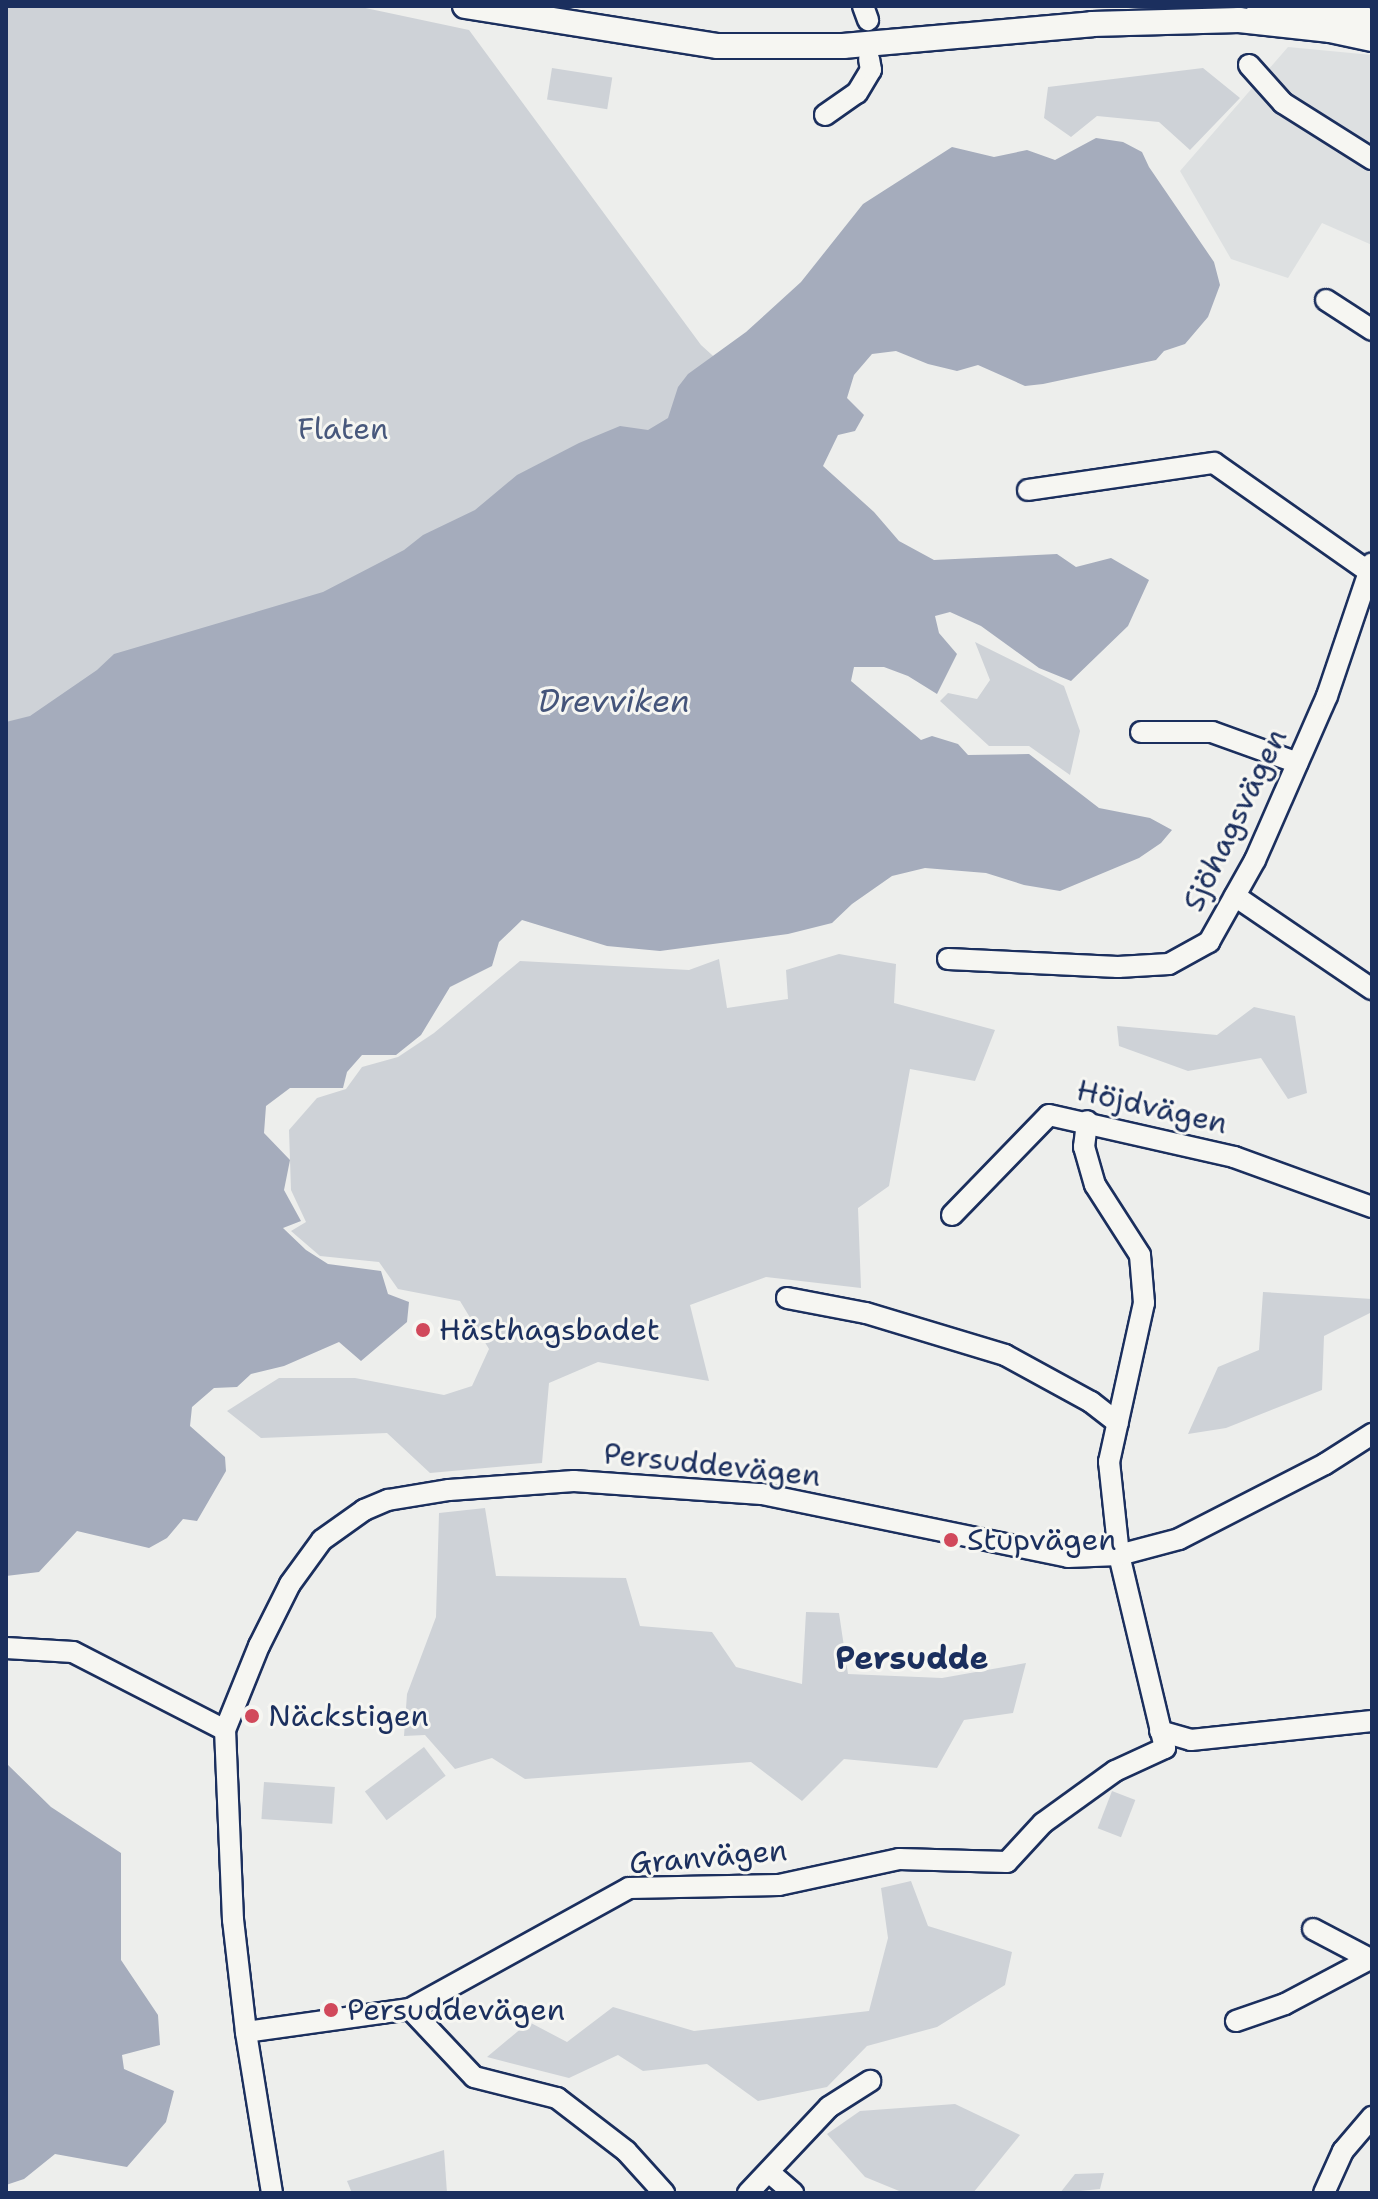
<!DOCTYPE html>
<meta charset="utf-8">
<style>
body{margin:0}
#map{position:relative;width:1378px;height:2199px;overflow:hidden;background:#edeeec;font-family:"Shantell Sans",sans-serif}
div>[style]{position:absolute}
.built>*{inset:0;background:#dde0e1}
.green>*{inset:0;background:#ced2d7;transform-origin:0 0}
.water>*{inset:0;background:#a5acbc}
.roads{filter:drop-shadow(2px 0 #1b2f5e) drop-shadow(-2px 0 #1b2f5e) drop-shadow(0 2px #1b2f5e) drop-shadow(0 -2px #1b2f5e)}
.minor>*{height:20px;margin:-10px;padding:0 10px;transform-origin:10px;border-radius:10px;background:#f6f6f2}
.major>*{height:24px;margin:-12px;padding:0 12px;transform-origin:12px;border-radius:12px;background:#f6f6f2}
.dots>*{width:22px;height:22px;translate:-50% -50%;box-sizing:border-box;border:4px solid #f6f6f2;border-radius:50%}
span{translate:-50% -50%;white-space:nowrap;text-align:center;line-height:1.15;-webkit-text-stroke:6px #f6f6f2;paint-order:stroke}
.park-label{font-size:30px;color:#48587c}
.street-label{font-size:30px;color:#1b2f5e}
.poi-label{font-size:30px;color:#1b2f5e}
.left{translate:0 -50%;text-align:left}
.water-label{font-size:32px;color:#44547a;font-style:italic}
.neighbourhood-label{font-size:32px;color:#1b2f5e;font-weight:700}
.frame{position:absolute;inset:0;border:8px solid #1b2f5e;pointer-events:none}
</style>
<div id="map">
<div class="built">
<div style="clip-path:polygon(1288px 47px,1372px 55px,1372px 245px,1322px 223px,1288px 278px,1231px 259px,1180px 171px)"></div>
</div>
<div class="green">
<div style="clip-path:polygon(6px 6px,356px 6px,469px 30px,701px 345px,774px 411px,6px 988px)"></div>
<div style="left:552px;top:68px;width:61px;height:32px;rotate:9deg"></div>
<div style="clip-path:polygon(1203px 68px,1240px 98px,1190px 150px,1159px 122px,1097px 116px,1071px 137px,1044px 118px,1048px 87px)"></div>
<div style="clip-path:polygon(975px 642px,1064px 686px,1080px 731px,1070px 775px,1029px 746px,989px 746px,940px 701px,948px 693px,977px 699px,990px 680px)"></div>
<div style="clip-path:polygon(839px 954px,896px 964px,894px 1003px,995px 1030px,975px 1081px,910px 1069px,889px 1186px,858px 1208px,861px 1288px,766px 1277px,690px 1305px,709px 1381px,598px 1362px,549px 1383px,542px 1463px,430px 1473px,387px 1433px,261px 1438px,227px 1411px,279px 1378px,355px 1378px,444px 1395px,472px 1386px,489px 1349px,460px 1301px,398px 1289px,379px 1262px,320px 1256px,291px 1231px,306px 1222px,291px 1190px,289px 1130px,317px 1098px,346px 1089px,362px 1067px,398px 1057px,434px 1033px,520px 961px,689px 970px,719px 959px,727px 1008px,788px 999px,786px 970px)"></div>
<div style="clip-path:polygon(1254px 1007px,1295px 1016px,1307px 1093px,1288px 1099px,1261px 1058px,1188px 1071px,1119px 1046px,1117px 1026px,1217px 1035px)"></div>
<div style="clip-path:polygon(1263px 1292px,1372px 1299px,1372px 1312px,1324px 1336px,1322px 1390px,1226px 1428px,1188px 1434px,1218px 1367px,1259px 1350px)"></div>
<div style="clip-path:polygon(485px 1508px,496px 1576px,626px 1578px,640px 1626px,712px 1632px,736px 1667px,802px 1684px,806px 1612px,839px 1613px,848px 1674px,942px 1678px,1026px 1663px,1013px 1713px,964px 1720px,937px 1768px,844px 1759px,802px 1801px,751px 1762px,525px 1779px,492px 1758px,455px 1769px,425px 1735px,404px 1736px,407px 1694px,436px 1617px,439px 1513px)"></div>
<div style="left:424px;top:1747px;width:36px;height:74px;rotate:53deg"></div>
<div style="left:264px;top:1782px;width:71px;height:37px;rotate:4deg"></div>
<div style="left:1112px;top:1791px;width:25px;height:40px;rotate:21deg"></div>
<div style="clip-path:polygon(911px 1881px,928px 1926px,1012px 1952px,1005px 1985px,937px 2027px,867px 2046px,827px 2087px,758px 2101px,707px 2064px,643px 2071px,618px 2055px,569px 2078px,487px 2057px,529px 2022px,567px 2042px,613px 2007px,694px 2031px,869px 2011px,888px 1938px,881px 1888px)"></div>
<div style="clip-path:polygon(955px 2104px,1020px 2135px,973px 2193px,904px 2193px,865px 2177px,827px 2134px,860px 2111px)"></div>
<div style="clip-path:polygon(444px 2150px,447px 2193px,352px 2193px,347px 2181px)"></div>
<div style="clip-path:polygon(1104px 2173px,1100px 2189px,1060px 2193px,1075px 2174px)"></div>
</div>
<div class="water">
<div style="clip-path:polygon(1096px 138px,1123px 142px,1142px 152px,1149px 167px,1214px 262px,1220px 285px,1208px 317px,1185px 344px,1164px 351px,1156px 360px,1043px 384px,1025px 386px,978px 365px,957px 371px,928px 364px,896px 351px,872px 354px,854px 375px,847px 398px,864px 415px,855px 431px,838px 435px,823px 466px,874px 512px,899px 541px,934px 560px,1057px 554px,1076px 567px,1111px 558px,1149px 580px,1128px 626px,1071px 681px,1039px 668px,981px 626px,950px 612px,935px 616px,939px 633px,957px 654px,937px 694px,908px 676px,884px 667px,854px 667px,851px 681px,921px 740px,932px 736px,958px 744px,968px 755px,1029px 754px,1099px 808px,1150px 818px,1172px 830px,1161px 843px,1139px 858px,1060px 891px,1024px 885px,986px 873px,925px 868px,892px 876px,852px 904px,832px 923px,788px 934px,660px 951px,607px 946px,522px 920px,499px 942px,492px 966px,450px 987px,421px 1035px,396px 1055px,362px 1055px,347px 1072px,343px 1088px,290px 1088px,266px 1106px,264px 1133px,290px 1160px,284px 1190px,301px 1221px,283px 1228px,306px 1250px,328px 1264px,381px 1271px,388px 1294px,409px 1302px,407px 1322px,361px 1361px,339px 1342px,284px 1366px,251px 1374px,237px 1387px,214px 1388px,192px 1407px,190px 1426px,225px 1457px,226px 1471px,197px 1521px,183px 1519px,167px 1538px,149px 1548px,77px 1531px,39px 1572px,6px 1576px,6px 722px,30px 716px,97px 670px,114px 654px,323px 592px,404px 550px,423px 535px,475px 510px,517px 475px,579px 443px,620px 426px,648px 430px,668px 418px,678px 387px,688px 374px,746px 332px,801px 282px,863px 204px,952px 147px,994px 157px,1027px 150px,1055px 160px)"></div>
<div style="clip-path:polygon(6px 1763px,51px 1807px,121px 1853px,121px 1960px,158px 2015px,160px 2045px,122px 2055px,124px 2069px,174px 2091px,166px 2122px,127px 2167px,55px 2154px,24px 2179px,6px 2185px)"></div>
</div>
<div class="roads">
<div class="minor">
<div style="left:863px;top:6px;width:15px;rotate:70deg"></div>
<div style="left:1249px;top:65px;width:51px;rotate:48.2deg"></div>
<div style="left:1283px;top:103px;width:105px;rotate:32.2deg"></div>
<div style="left:825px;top:115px;width:39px;rotate:-35deg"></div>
<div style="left:857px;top:93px;width:27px;rotate:-59deg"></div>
<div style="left:871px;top:70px;width:11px;rotate:-100deg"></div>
<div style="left:1326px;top:300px;width:55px;rotate:33.1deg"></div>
<div style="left:1028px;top:490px;width:188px;rotate:-8.3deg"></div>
<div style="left:1214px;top:463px;width:189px;rotate:35.1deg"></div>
<div style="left:1369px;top:572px;width:9px;rotate:69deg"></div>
<div style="left:1141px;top:732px;width:71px"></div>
<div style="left:1212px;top:732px;width:91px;rotate:19.8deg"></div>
<div style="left:1235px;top:896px;width:166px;rotate:34.2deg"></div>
<div style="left:948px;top:959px;width:170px;rotate:2.7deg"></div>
<div style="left:1118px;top:967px;width:51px;rotate:-3.4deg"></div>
<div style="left:1169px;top:964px;width:46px;rotate:-28.8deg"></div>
<div style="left:1209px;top:942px;width:94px;rotate:-60.7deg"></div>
<div style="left:1255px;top:860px;width:179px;rotate:-66.3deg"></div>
<div style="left:1327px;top:696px;width:140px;rotate:-71.3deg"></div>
<div style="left:952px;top:1215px;width:139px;rotate:-45.9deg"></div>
<div style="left:1049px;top:1115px;width:190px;rotate:12.8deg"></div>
<div style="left:1234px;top:1157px;width:147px;rotate:19.9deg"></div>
<div style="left:787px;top:1298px;width:80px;rotate:10.8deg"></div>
<div style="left:866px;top:1313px;width:145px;rotate:16.8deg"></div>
<div style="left:1005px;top:1355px;width:98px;rotate:28.7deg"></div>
<div style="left:1091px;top:1402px;width:34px;rotate:38deg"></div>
<div style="left:6px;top:1648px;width:67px;rotate:3.4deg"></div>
<div style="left:73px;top:1652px;width:171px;rotate:27.2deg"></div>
<div style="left:1160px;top:1731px;width:32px;rotate:16deg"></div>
<div style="left:1191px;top:1740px;width:182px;rotate:-6deg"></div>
<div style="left:1313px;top:1929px;width:67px;rotate:27.7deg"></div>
<div style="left:410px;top:2009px;width:93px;rotate:46.7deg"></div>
<div style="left:474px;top:2077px;width:86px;rotate:14.2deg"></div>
<div style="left:557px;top:2098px;width:87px;rotate:37.5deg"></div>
<div style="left:626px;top:2151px;width:57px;rotate:47.9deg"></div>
<div style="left:1236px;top:2021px;width:52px;rotate:-19.1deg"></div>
<div style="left:1285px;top:2004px;width:94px;rotate:-27.9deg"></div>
<div style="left:246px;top:2032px;width:166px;rotate:-8deg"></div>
<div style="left:410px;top:2009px;width:250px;rotate:-28.9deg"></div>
<div style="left:629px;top:1888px;width:150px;rotate:-1.1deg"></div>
<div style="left:779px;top:1885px;width:123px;rotate:-12.2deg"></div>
<div style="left:899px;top:1859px;width:108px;rotate:1.6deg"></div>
<div style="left:1007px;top:1862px;width:53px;rotate:-47.3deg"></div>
<div style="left:1043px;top:1823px;width:89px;rotate:-35.8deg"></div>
<div style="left:1115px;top:1771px;width:55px;rotate:-24.7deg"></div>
<div style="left:1165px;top:1748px;width:198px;rotate:-103.4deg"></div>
<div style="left:1119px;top:1555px;width:94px;rotate:-96.1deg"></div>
<div style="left:1109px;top:1462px;width:163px;rotate:-77.6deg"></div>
<div style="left:1144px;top:1303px;width:48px;rotate:-94.8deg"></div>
<div style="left:1140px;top:1255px;width:83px;rotate:-122.7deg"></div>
<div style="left:1095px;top:1185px;width:40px;rotate:-106deg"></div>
<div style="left:1084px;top:1147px;width:26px;rotate:-83deg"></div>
<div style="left:769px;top:2172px;width:32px;rotate:41deg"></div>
<div style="left:272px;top:2193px;width:163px;rotate:-99.2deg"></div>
<div style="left:246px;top:2032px;width:113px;rotate:-96.6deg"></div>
<div style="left:233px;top:1920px;width:190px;rotate:-92.4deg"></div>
<div style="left:225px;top:1730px;width:91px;rotate:-68deg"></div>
<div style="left:259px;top:1646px;width:69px;rotate:-63.4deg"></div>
<div style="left:290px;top:1584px;width:54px;rotate:-54deg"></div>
<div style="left:322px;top:1540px;width:52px;rotate:-35.5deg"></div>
<div style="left:364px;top:1510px;width:26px;rotate:-23deg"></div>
<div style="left:388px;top:1500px;width:62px;rotate:-9.3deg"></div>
<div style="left:449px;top:1490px;width:125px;rotate:-4.1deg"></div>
<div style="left:574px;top:1481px;width:188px;rotate:4deg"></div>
<div style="left:762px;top:1494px;width:312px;rotate:11.6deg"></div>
<div style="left:1068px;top:1557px;width:51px;rotate:-2.2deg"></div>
<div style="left:1119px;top:1555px;width:62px;rotate:-14.9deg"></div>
<div style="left:1179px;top:1539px;width:164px;rotate:-27.2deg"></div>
<div style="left:1325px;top:1464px;width:56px;rotate:-32.6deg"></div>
<div style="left:748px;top:2193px;width:118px;rotate:-46.7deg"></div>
<div style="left:829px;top:2107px;width:49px;rotate:-32.4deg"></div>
<div style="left:1324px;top:2193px;width:46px;rotate:-65.7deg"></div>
<div style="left:1343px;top:2151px;width:45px;rotate:-49.5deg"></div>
</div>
<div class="major">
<div style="left:465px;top:6px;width:256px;rotate:9deg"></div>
<div style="left:718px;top:46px;width:125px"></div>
<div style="left:843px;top:46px;width:250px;rotate:-5deg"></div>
<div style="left:1092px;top:24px;width:147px;rotate:-1.6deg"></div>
<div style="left:1239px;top:20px;width:92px;rotate:6.3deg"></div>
<div style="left:1330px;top:30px;width:43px;rotate:12.1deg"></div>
<div style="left:1259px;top:6px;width:76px;rotate:4.5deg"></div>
<div style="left:1335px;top:12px;width:38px;rotate:14deg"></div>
</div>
</div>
<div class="dots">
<div style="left:423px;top:1330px;background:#d1495b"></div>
<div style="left:951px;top:1540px;background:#d1495b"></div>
<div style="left:252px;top:1716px;background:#d1495b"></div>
<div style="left:331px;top:2010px;background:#d1495b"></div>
</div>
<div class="park-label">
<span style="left:343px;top:429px">Flaten</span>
</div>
<div class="street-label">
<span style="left:1235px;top:820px;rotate:-64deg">Sjöhagsvägen</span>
<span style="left:1152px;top:1107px;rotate:13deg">Höjdvägen</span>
<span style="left:712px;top:1465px;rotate:6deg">Persuddevägen</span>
<span style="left:708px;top:1857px;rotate:-5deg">Granvägen</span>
</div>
<div class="poi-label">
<span class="left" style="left:439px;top:1330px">Hästhagsbadet</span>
<span class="left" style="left:967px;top:1540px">Stupvägen</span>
<span class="left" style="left:268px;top:1716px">Näckstigen</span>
<span class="left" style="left:347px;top:2010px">Persuddevägen</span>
</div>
<div class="water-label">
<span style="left:614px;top:701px">Drevviken</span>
</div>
<div class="neighbourhood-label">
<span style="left:912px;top:1658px">Persudde</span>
</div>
<div class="frame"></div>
</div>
